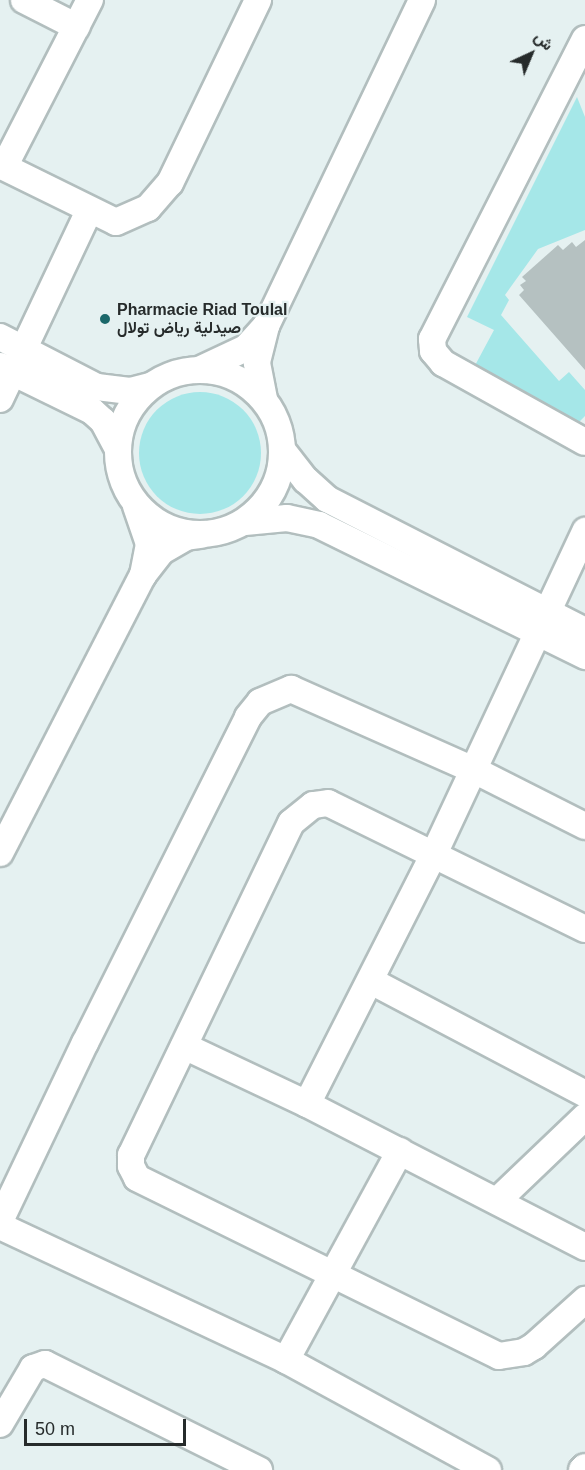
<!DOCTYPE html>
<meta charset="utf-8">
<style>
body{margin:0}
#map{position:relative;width:585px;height:1470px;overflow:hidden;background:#e5f1f1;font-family:Arial,Vazirmatn,sans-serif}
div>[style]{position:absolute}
.green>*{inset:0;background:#a5e7e8}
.round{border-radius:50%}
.building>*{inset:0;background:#b5c1c1}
.roads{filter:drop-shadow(2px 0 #b2bebe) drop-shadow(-2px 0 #b2bebe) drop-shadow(0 2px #b2bebe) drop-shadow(0 -2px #b2bebe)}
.minor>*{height:26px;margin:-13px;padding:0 13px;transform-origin:13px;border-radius:13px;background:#fff}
.minor>.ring{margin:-13px;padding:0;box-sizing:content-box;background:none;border:26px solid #fff;border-radius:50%}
.dots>*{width:16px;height:16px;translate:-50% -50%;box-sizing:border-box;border:3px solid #e5f1f1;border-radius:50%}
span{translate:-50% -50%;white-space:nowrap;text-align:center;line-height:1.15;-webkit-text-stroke:4.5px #e5f1f1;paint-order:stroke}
.poi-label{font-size:16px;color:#262b2b;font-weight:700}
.left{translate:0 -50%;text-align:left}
.north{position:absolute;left:501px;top:24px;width:60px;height:60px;-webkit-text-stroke:4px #e5f1f1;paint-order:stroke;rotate:44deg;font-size:16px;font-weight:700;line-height:24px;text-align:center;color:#262b2b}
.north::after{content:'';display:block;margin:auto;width:21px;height:27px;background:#262b2b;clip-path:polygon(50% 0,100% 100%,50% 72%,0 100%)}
.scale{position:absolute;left:24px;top:1419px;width:162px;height:27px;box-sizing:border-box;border:3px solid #262b2b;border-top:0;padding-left:8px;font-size:18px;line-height:21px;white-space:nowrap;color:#262b2b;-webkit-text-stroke:4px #e5f1f1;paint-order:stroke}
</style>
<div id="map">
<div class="green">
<div style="clip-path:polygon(577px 97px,585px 117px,585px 230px,538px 249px,505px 295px,509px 300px,501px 315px,559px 381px,569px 372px,585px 390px,585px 416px,578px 423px,472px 371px,494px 330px,467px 317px)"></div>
<div class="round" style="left:139px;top:392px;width:122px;height:122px"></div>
</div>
<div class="building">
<div style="clip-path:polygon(585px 240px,585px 370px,519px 295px,524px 290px,520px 285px,526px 281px,522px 277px,558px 245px,563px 250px,572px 242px,576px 247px)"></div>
</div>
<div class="roads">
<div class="minor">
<div style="left:24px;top:0;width:59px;rotate:27deg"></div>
<div style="left:585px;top:39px;width:337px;rotate:117deg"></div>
<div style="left:432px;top:339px;width:12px;rotate:85deg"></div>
<div style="left:433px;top:351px;width:16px;rotate:50deg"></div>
<div style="left:443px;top:363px;width:162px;rotate:29.1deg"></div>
<div style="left:0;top:165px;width:129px;rotate:26.2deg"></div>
<div style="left:116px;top:222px;width:35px;rotate:-24deg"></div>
<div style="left:148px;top:208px;width:33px;rotate:-49deg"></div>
<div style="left:170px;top:183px;width:203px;rotate:-64.3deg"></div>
<div style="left:4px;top:167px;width:188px;rotate:-62.8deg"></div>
<div style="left:266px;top:326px;width:361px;rotate:-64.4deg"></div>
<div style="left:0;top:337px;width:109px;rotate:27.3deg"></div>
<div style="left:97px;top:387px;width:33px;rotate:7deg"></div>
<div style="left:130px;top:391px;width:21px;rotate:-14deg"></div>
<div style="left:0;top:366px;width:102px;rotate:26.1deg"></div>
<div style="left:92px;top:411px;width:15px;rotate:42deg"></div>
<div style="left:103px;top:421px;width:30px;rotate:62deg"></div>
<div style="left:201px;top:369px;width:50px;rotate:-25deg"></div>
<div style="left:246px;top:348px;width:30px;rotate:-48deg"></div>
<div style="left:266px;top:326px;width:38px;rotate:104deg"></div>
<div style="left:257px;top:363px;width:37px;rotate:79deg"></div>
<div class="ring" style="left:118px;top:370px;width:138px;height:138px"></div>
<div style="left:0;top:399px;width:208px;rotate:-64.7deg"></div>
<div style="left:283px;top:451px;width:37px;rotate:52deg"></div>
<div style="left:306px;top:480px;width:28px;rotate:42deg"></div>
<div style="left:327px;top:499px;width:290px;rotate:27.1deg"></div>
<div style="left:136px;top:506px;width:40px;rotate:71.1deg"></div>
<div style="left:149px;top:544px;width:32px;rotate:101deg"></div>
<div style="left:143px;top:575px;width:31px;rotate:-52deg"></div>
<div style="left:162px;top:551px;width:28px;rotate:-30deg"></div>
<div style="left:186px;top:537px;width:15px;rotate:-8deg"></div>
<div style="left:245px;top:522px;width:42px;rotate:-5.4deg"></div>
<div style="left:287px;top:518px;width:33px;rotate:12deg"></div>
<div style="left:319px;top:525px;width:297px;rotate:26.2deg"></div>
<div style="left:0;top:853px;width:313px;rotate:-62.8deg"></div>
<div style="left:585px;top:929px;width:286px;rotate:-153.9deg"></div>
<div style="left:328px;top:803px;width:15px;rotate:172deg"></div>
<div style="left:313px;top:805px;width:28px;rotate:141deg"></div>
<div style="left:291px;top:823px;width:369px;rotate:115.7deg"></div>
<div style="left:131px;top:1155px;width:11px;rotate:90deg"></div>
<div style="left:131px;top:1166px;width:13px;rotate:63deg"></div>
<div style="left:137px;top:1178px;width:403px;rotate:26.2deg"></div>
<div style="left:499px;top:1356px;width:25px;rotate:-9deg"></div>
<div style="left:524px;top:1352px;width:12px;rotate:-31deg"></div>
<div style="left:534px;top:1346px;width:69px;rotate:-42deg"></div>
<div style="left:371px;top:981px;width:242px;rotate:27.8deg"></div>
<div style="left:184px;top:1046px;width:136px;rotate:25.2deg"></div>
<div style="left:307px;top:1104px;width:313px;rotate:27.2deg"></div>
<div style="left:307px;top:1104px;width:280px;rotate:-63.1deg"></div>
<div style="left:434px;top:854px;width:357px;rotate:-64.9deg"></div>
<div style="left:497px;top:1201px;width:122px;rotate:-43.7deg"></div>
<div style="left:0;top:1221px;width:197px;rotate:-64.5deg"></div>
<div style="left:85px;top:1043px;width:364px;rotate:-63.4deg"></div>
<div style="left:248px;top:717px;width:19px;rotate:-51deg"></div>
<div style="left:260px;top:702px;width:34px;rotate:-23deg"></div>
<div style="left:291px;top:689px;width:200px;rotate:23.9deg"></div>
<div style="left:474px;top:770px;width:124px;rotate:26.8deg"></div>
<div style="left:0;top:1226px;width:316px;rotate:25.1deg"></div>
<div style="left:286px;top:1360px;width:230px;rotate:28.6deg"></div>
<div style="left:286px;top:1360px;width:238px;rotate:-61.4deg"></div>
<div style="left:0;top:1424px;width:65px;rotate:-59.5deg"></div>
<div style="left:33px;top:1368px;width:13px;rotate:-18deg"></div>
<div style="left:45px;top:1364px;width:239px;rotate:26.4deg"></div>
<div style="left:582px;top:1470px;width:4px;rotate:-45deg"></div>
</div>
</div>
<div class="dots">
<div style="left:105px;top:319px;background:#1b686a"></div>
</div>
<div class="poi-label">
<span class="left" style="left:117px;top:319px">Pharmacie Riad Toulal<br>صيدلية رياض تولال</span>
</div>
<div class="north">ش</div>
<div class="scale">50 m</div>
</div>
